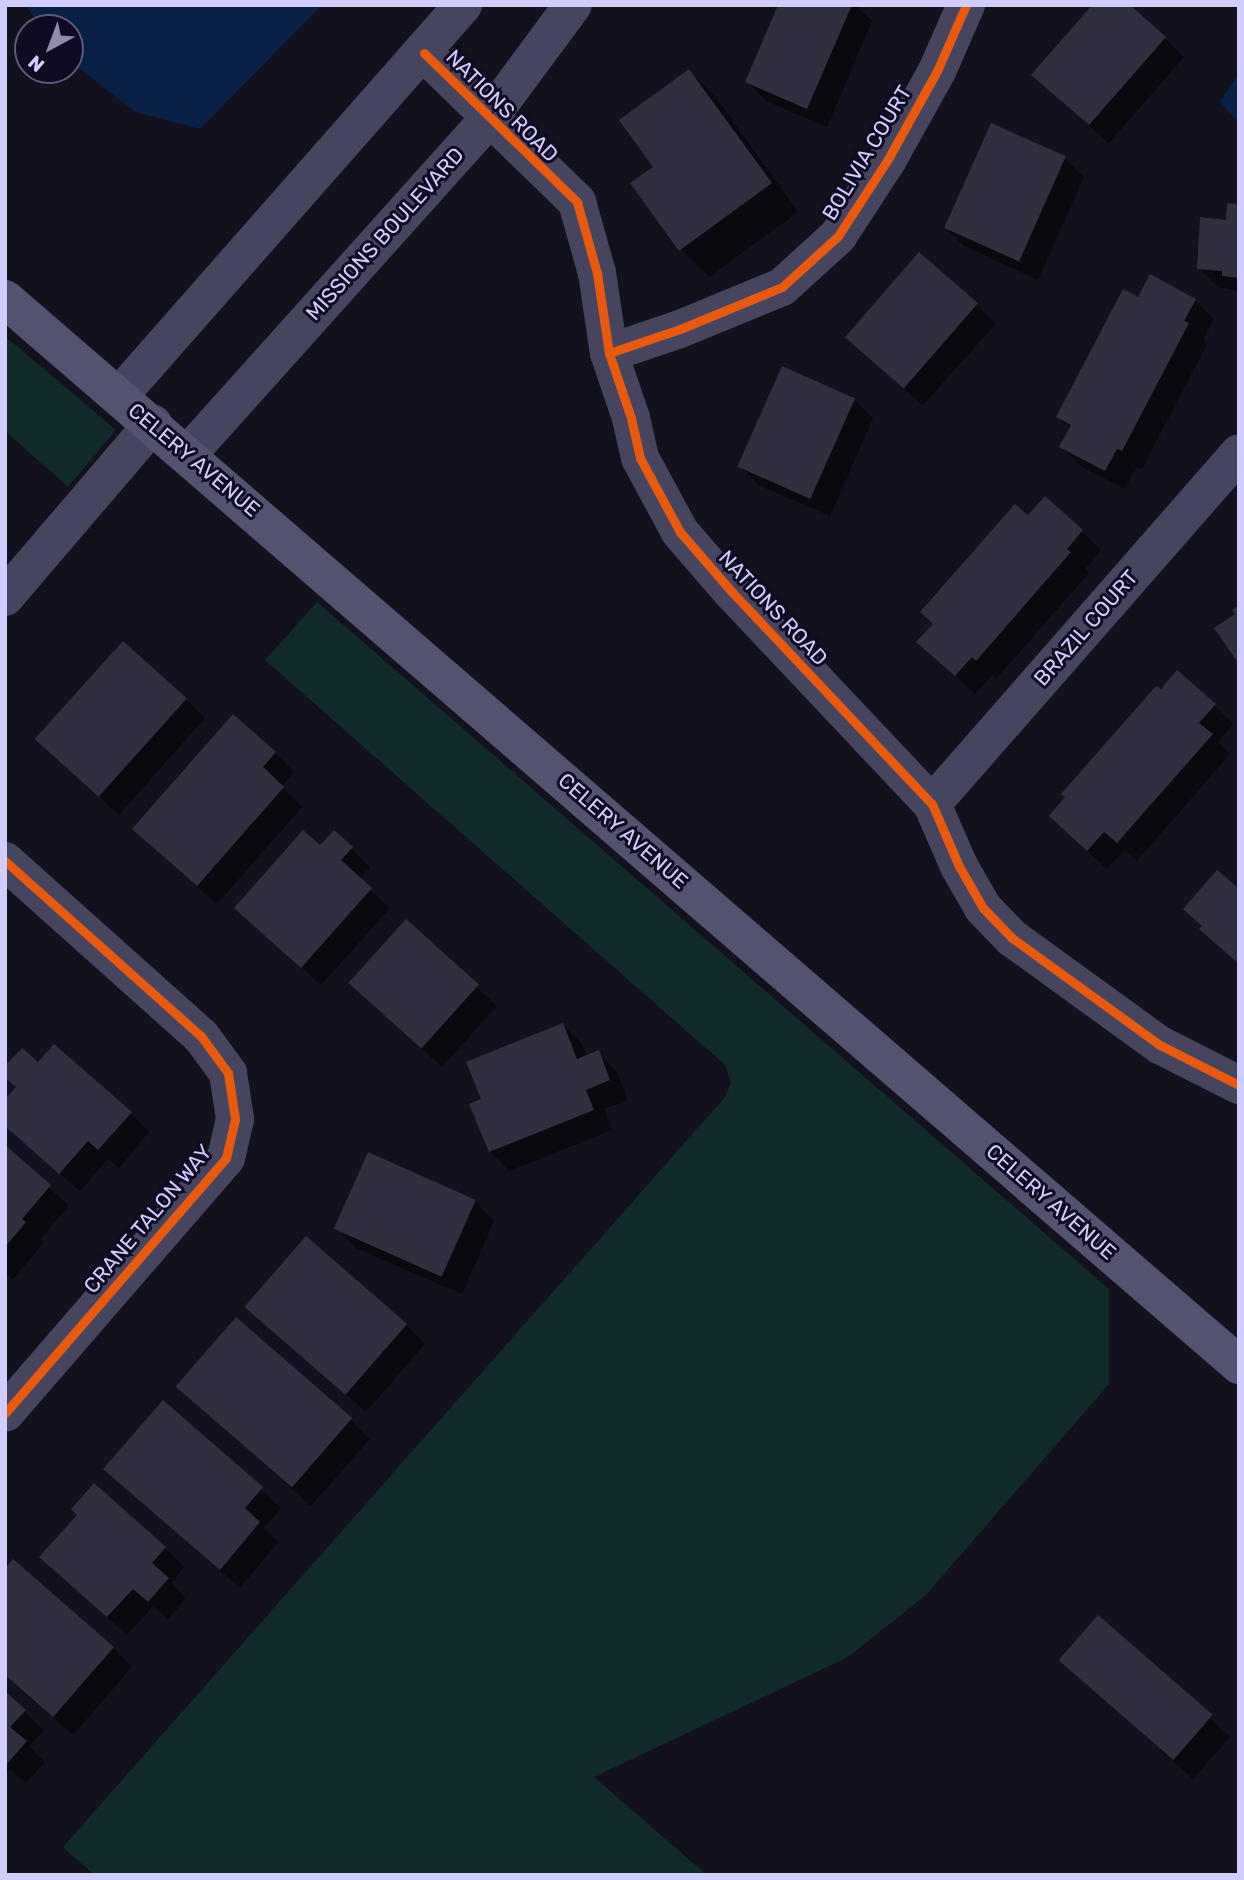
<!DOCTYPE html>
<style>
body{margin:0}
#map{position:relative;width:1244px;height:1880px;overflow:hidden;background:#12111d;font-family:Rubik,sans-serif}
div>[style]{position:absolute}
.green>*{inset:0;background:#0f2a29}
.water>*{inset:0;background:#072043}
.shadow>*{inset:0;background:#0007;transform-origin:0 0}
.building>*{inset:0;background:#302f40;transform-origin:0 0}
.minor>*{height:38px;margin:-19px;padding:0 19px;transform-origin:19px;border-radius:19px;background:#45455f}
.secondary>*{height:38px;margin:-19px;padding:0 19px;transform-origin:19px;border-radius:19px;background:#535271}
.cycleway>*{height:9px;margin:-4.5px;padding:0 4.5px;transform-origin:4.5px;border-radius:4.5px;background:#e8590c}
span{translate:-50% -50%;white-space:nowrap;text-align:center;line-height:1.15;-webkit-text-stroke:6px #0e0b23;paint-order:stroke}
.street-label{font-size:21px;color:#d1ceff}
.frame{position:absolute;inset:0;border:7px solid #d1ceff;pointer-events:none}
.north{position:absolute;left:14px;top:14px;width:70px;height:70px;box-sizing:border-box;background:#0e0b23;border:2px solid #5c597b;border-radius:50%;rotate:221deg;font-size:19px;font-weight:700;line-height:28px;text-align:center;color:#d1ceff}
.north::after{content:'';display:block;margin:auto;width:24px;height:32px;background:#8e8cb0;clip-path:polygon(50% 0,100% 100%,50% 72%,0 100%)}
</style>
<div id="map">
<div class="green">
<div style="clip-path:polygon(5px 336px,116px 430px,68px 487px,5px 431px)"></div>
<div style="clip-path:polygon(317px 602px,1109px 1289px,1109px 1384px,925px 1596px,848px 1657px,594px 1777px,707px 1875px,94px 1875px,63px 1847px,725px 1097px,731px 1083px,725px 1065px,265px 660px)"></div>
</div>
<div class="water">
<div style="clip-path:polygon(26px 5px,322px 5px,200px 129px,135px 112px,70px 61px,70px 28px,40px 28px)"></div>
<div style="clip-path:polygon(1239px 73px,1239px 123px,1220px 102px)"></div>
</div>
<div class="shadow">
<div style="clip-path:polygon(780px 5px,856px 5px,872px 21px,827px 127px,766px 101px,747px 81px)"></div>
<div style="clip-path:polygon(1165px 38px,1184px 57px,1109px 143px,1053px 94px)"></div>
<div style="clip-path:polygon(689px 71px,717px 99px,798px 212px,709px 277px,681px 249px,655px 167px)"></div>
<div style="clip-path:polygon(1065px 158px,1084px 177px,1038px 280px,964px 246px,945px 227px)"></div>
<div style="clip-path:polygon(1239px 205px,1239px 291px,1218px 287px,1199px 268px)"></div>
<div style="left:919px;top:254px;width:104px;height:110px;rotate:42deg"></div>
<div style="clip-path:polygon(1138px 299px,1195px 300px,1214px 319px,1203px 340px,1207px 344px,1142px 469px,1136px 467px,1125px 489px,1081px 466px,1062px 447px,1071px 429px,1058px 417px)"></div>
<div style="clip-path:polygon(854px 399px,873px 418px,830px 516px,760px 486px,741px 467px)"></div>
<div style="clip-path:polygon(1045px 498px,1101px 550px,1085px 569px,1089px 573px,996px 679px,992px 675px,975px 694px,918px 642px)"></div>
<div style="clip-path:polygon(186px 699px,205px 718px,119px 815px,37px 740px)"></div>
<div style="clip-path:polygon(1214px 705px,1233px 724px,1218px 742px,1230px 754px,1137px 861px,1124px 850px,1107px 869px,1070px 835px,1068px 798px)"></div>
<div style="clip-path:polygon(275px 753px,294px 772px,282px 786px,302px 807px,217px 904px,153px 848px)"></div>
<div style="clip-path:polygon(320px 847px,351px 848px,370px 867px,359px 879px,390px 908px,321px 985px,256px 927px)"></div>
<div style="clip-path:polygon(406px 922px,497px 1006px,442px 1067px,370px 1002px)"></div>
<div style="clip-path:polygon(563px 1025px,582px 1044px,587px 1057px,598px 1052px,617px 1072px,628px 1100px,604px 1109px,612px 1130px,509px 1171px,490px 1151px)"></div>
<div style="clip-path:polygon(39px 1065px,130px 1113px,149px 1132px,119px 1168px,108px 1159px,80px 1191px,5px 1126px,17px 1088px,5px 1077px)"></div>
<div style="clip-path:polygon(5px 1148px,69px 1206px,40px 1239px,44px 1243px,13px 1279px,5px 1272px)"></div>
<div style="clip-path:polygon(475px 1201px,494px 1221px,462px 1294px,356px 1248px,337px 1228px)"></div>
<div style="clip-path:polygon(247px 1307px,406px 1325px,425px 1344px,366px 1412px)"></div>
<div style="clip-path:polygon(177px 1386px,350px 1419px,370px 1439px,311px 1506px)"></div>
<div style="clip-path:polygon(163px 1403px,281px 1508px,264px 1528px,278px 1542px,240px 1588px,105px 1469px)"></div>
<div style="clip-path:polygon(165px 1548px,184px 1567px,171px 1583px,186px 1598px,168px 1620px,153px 1606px,127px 1635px,41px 1557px)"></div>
<div style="clip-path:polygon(5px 1570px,113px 1648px,132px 1667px,73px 1735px,5px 1676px)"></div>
<div style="left:1098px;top:1618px;width:178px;height:56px;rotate:42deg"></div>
<div style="clip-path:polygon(5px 1693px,44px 1730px,29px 1746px,45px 1762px,26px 1783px,10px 1769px,5px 1775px)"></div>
</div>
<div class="building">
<div style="clip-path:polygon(778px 5px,852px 5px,807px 109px,745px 82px)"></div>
<div style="clip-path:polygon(1092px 5px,1130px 5px,1166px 37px,1089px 125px,1031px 75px)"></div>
<div style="clip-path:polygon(689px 69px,772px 183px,679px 251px,630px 183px,653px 167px,619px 120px)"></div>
<div style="left:991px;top:123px;width:82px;height:115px;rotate:24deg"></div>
<div style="clip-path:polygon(1227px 203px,1239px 204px,1239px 278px,1222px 276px,1222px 271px,1197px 269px,1200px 217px,1226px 220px)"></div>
<div style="left:919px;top:252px;width:78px;height:113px;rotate:41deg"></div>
<div style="clip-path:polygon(1150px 274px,1196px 299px,1184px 321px,1189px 323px,1122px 451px,1117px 449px,1105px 471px,1059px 447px,1071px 425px,1056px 417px,1123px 289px,1138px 297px)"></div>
<div style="left:782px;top:366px;width:80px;height:110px;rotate:24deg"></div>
<div style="clip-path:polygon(1045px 496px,1083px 530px,1067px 549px,1071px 552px,976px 661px,972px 657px,955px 676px,916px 642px,933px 624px,920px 612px,1015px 504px,1028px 515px)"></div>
<div style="clip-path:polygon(1239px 605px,1239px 664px,1214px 628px,1235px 614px,1232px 610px)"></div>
<div style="left:123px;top:641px;width:86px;height:132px;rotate:42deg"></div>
<div style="clip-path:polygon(1177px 670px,1216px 704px,1199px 723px,1213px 734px,1117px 843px,1104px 832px,1087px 851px,1049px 816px,1065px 797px,1061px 794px,1156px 686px,1161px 689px)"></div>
<div style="clip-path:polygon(233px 714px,276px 752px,263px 767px,284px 787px,197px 886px,132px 829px)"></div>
<div style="clip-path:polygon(303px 830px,320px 845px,334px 830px,353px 847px,341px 860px,372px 888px,301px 968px,234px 908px)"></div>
<div style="clip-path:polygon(1217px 870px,1237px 887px,1239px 884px,1239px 964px,1199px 929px,1202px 926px,1183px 909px)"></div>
<div style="left:406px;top:919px;width:98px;height:86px;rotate:42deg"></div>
<div style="clip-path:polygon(563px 1023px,577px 1059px,599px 1050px,610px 1080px,586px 1090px,594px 1110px,489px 1152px,469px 1104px,481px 1099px,466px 1062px)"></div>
<div style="clip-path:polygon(54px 1044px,132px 1112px,98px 1150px,88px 1141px,59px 1174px,5px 1126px,5px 1099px,16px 1087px,5px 1078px,5px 1066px,22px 1048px,38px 1062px)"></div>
<div style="clip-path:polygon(5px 1145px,51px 1185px,22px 1219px,26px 1222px,5px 1247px)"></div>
<div style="left:368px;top:1152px;width:118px;height:84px;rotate:24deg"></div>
<div style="left:306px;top:1236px;width:134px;height:94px;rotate:41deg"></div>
<div style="left:236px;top:1317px;width:154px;height:92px;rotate:41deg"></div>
<div style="clip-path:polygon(163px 1400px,263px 1487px,245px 1508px,260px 1522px,220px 1570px,103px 1469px)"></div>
<div style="clip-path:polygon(94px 1483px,166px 1547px,152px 1563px,169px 1578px,148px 1602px,133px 1589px,107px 1617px,39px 1557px,77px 1515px,71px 1509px)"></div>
<div style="clip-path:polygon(13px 1559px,114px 1647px,53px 1717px,5px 1675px,5px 1568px)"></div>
<div style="left:1098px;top:1615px;width:152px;height:60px;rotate:41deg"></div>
<div style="clip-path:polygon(5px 1691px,26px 1710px,10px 1727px,27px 1741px,5px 1766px)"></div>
</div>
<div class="minor">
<div style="left:424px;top:53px;width:214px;rotate:44.2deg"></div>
<div style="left:577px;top:202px;width:74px;rotate:74.3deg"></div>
<div style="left:597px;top:273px;width:81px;rotate:81.5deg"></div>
<div style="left:609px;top:353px;width:69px;rotate:71.3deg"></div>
<div style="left:631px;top:418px;width:41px;rotate:77.3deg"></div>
<div style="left:640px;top:458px;width:84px;rotate:61.6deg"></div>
<div style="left:680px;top:532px;width:79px;rotate:49.1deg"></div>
<div style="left:732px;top:592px;width:291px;rotate:46.7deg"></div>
<div style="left:932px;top:804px;width:68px;rotate:66.5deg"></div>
<div style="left:959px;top:866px;width:48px;rotate:60.3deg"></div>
<div style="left:983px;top:908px;width:42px;rotate:46deg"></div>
<div style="left:1012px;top:938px;width:183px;rotate:35.9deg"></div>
<div style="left:1160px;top:1045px;width:89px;rotate:26.9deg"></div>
<div style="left:609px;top:353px;width:75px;rotate:-18.7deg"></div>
<div style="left:680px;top:329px;width:110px;rotate:-22.4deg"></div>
<div style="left:782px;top:287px;width:76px;rotate:-42.3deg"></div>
<div style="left:838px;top:236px;width:92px;rotate:-57deg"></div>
<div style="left:888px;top:159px;width:101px;rotate:-60.9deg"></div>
<div style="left:937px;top:71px;width:72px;rotate:-66.3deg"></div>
<div style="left:119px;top:396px;width:521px;rotate:-48.66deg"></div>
<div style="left:188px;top:454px;width:453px;rotate:-48.1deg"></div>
<div style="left:490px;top:117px;width:139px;rotate:-53.5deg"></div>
<div style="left:5px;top:597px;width:228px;rotate:-49.5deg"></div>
<div style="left:932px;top:804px;width:466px;rotate:-48.8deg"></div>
<div style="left:5px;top:861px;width:263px;rotate:41.8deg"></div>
<div style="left:201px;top:1036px;width:46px;rotate:53.9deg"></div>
<div style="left:228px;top:1073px;width:47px;rotate:81.3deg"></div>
<div style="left:235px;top:1119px;width:40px;rotate:103deg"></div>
<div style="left:226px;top:1158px;width:337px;rotate:130.9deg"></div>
</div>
<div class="secondary">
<div style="left:5px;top:299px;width:1631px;rotate:40.82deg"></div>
</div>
<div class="cycleway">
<div style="left:424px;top:53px;width:214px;rotate:44.2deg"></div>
<div style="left:577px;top:202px;width:74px;rotate:74.3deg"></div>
<div style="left:597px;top:273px;width:81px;rotate:81.5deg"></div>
<div style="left:609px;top:353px;width:69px;rotate:71.3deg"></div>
<div style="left:631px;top:418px;width:41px;rotate:77.3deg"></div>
<div style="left:640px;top:458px;width:84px;rotate:61.6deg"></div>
<div style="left:680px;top:532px;width:79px;rotate:49.1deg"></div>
<div style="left:732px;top:592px;width:291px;rotate:46.7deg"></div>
<div style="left:932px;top:804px;width:68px;rotate:66.5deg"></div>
<div style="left:959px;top:866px;width:48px;rotate:60.3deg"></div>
<div style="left:983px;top:908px;width:42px;rotate:46deg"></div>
<div style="left:1012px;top:938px;width:183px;rotate:35.9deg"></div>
<div style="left:1160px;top:1045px;width:89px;rotate:26.9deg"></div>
<div style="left:609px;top:353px;width:75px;rotate:-18.7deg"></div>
<div style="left:680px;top:329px;width:110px;rotate:-22.4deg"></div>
<div style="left:782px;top:287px;width:76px;rotate:-42.3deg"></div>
<div style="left:838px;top:236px;width:92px;rotate:-57deg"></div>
<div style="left:888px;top:159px;width:101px;rotate:-60.9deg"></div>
<div style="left:937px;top:71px;width:72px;rotate:-66.3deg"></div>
<div style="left:5px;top:861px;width:263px;rotate:41.8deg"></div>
<div style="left:201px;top:1036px;width:46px;rotate:53.9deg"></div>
<div style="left:228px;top:1073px;width:47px;rotate:81.3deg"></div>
<div style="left:235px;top:1119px;width:40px;rotate:103deg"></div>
<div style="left:226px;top:1158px;width:337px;rotate:130.9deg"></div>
</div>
<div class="street-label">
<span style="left:502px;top:106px;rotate:45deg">NATIONS ROAD</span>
<span style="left:867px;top:153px;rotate:-59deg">BOLIVIA COURT</span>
<span style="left:385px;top:234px;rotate:-48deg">MISSIONS BOULEVARD</span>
<span style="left:194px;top:460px;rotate:40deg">CELERY AVENUE</span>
<span style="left:773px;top:608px;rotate:47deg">NATIONS ROAD</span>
<span style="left:1086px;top:628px;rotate:-49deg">BRAZIL COURT</span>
<span style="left:623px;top:831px;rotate:41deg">CELERY AVENUE</span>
<span style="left:1051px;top:1202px;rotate:41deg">CELERY AVENUE</span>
<span style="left:148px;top:1219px;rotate:-50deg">CRANE TALON WAY</span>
</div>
<div class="frame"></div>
<div class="north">N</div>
</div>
